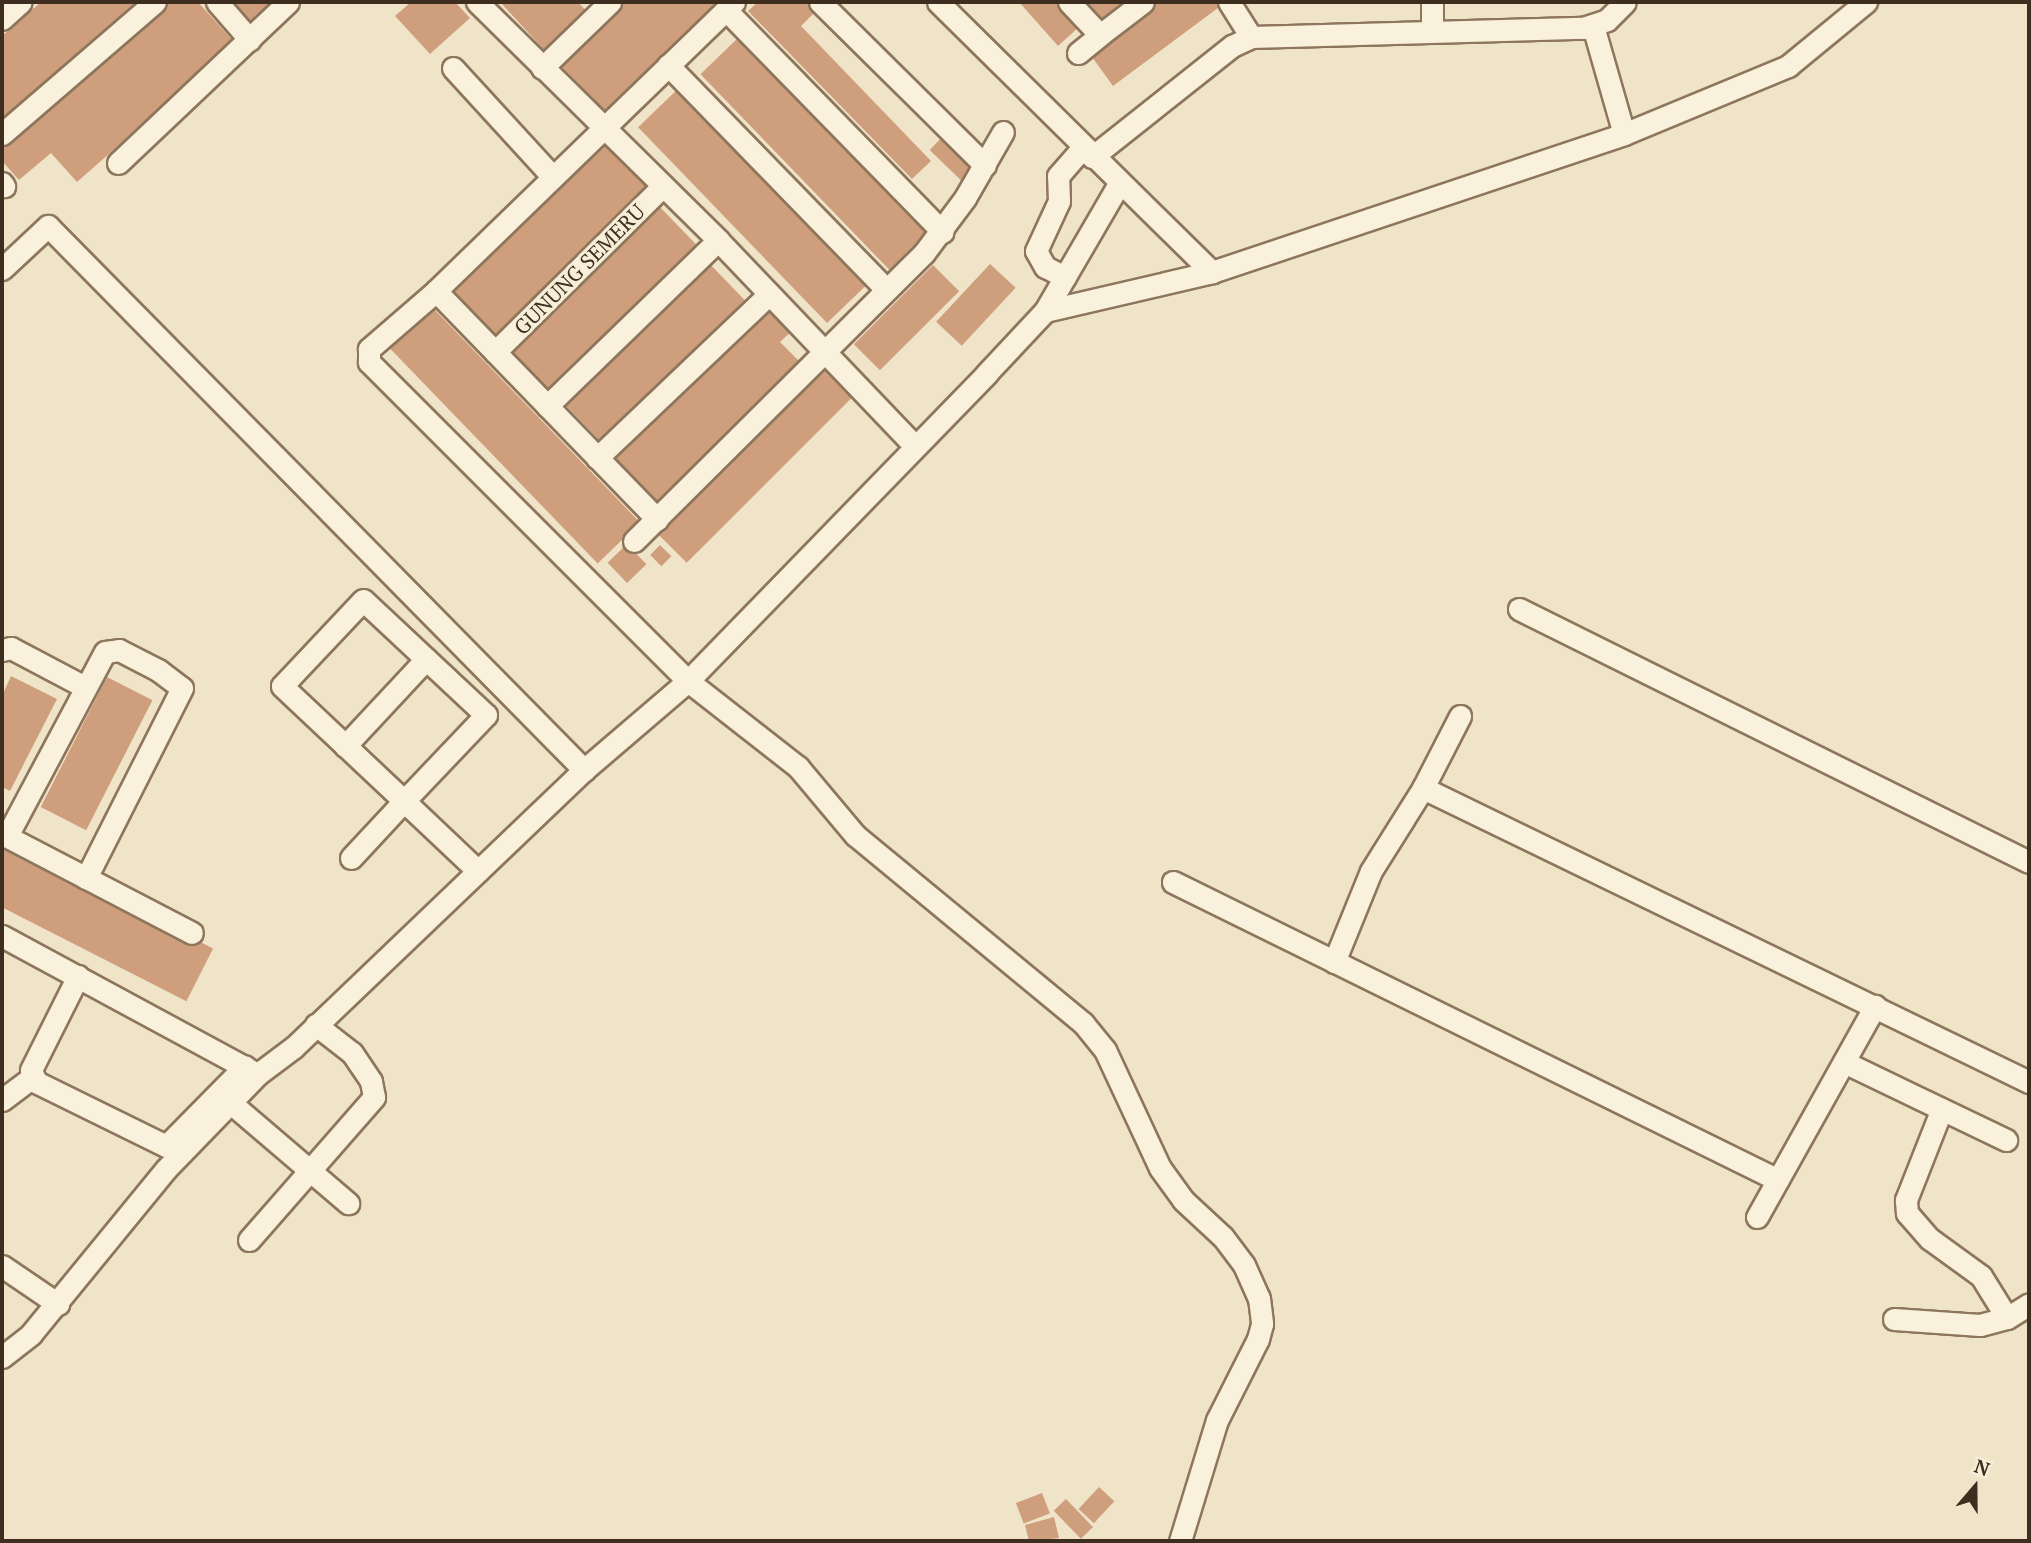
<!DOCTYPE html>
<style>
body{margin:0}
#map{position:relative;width:2031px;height:1543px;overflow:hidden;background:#f0e4c8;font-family:"PT Serif",serif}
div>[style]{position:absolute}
.building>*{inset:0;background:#cf9f7d;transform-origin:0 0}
.roads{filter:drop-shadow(2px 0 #8d765c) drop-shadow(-2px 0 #8d765c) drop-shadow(0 2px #8d765c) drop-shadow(0 -2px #8d765c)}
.minor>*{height:21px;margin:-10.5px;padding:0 10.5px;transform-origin:10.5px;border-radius:10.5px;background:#faf1dc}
span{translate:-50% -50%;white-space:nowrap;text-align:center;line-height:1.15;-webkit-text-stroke:6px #f7eed8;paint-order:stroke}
.street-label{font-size:21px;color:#3d2e20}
.frame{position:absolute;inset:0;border:4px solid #3d2e20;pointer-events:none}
.north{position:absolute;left:1940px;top:1452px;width:70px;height:70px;-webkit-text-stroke:5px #f7eed8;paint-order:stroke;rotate:20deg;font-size:19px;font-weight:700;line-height:28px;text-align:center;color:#3d2e20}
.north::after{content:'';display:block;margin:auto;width:24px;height:32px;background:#3d2e20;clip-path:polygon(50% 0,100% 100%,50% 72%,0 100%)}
</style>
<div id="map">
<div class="building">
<div style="clip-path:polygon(41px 2px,141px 2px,2px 124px,2px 36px)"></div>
<div style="clip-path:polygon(159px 2px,198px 2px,235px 43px,77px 182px,51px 153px,19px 180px,2px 161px,2px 140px)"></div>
<div style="clip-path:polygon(229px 2px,278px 2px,251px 26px)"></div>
<div style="clip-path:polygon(411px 2px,455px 2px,470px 18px,430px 54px,395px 16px)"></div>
<div style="clip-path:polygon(500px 2px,578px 2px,590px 15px,547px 53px)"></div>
<div style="clip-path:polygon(624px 2px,720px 2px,607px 113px,560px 65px)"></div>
<div style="clip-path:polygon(758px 2px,809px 2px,817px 10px,801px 26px,931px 161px,912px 179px,748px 11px)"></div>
<div style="clip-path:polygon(1019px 2px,1058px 2px,1080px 26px,1058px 46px)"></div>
<div style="clip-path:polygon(1085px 2px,1132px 2px,1107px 25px)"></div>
<div style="clip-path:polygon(1151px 2px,1226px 2px,1113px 86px,1087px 50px)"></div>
<div style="left:740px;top:36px;width:274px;height:55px;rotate:46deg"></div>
<div style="left:682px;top:85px;width:272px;height:61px;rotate:46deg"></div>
<div style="left:947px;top:132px;width:45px;height:25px;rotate:44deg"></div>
<div style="left:607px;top:139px;width:65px;height:226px;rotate:46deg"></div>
<div style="left:659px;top:206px;width:57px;height:210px;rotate:46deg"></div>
<div style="left:707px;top:261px;width:58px;height:202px;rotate:46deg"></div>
<div style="left:990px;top:264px;width:35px;height:79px;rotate:43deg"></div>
<div style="left:933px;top:265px;width:37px;height:112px;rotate:45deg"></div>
<div style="clip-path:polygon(770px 302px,795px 328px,780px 342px,802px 364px,653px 506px,607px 458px)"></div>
<div style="left:431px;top:306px;width:301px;height:59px;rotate:46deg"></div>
<div style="left:826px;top:367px;width:40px;height:237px;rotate:45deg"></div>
<div style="left:627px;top:544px;width:28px;height:27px;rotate:46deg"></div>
<div style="left:660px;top:545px;width:16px;height:14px;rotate:45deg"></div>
<div style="clip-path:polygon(11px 676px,57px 699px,10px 791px,2px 787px,2px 696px)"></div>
<div style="left:107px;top:677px;width:51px;height:146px;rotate:27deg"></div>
<div style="left:2px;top:841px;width:237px;height:59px;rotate:27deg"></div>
<div style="left:1099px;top:1487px;width:21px;height:30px;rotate:43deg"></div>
<div style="left:1042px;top:1493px;width:22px;height:28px;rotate:69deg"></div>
<div style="left:1066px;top:1499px;width:39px;height:17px;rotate:46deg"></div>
<div style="clip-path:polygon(1054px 1517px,1059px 1538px,1029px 1541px,1025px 1525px)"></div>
</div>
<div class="roads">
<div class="minor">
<div style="left:217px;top:2px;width:50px;rotate:49deg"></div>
<div style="left:477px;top:2px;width:339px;rotate:44.6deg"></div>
<div style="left:718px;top:240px;width:285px;rotate:46.3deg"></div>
<div style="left:734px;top:2px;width:415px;rotate:135.9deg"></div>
<div style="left:436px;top:291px;width:89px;rotate:139.1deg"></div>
<div style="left:369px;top:349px;width:13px;rotate:90deg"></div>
<div style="left:369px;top:362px;width:451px;rotate:45deg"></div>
<div style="left:688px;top:681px;width:140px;rotate:38deg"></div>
<div style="left:798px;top:767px;width:89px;rotate:50deg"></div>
<div style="left:855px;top:835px;width:296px;rotate:39.5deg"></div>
<div style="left:1083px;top:1023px;width:35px;rotate:51deg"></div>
<div style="left:1105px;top:1050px;width:130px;rotate:65deg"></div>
<div style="left:1160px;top:1168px;width:39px;rotate:54deg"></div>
<div style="left:1183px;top:1200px;width:54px;rotate:42.8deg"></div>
<div style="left:1223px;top:1237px;width:35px;rotate:53deg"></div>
<div style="left:1244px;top:1265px;width:36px;rotate:66deg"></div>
<div style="left:1259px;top:1298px;width:26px;rotate:83deg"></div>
<div style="left:1262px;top:1324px;width:16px;rotate:105deg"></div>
<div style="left:1258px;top:1339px;width:91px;rotate:116.8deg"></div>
<div style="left:1217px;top:1420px;width:127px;rotate:107deg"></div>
<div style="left:820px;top:2px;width:232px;rotate:44.7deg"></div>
<div style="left:938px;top:2px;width:385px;rotate:44.6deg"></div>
<div style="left:1069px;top:2px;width:45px;rotate:46.8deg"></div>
<div style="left:1100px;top:35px;width:54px;rotate:-37.5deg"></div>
<div style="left:1229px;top:2px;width:41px;rotate:57.8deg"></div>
<div style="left:1432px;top:2px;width:28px;rotate:90deg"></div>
<div style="left:726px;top:10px;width:310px;rotate:45.7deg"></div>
<div style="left:2px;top:19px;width:25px;rotate:-42deg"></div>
<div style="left:1593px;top:26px;width:112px;rotate:74deg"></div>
<div style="left:1078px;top:53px;width:28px;rotate:-39deg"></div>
<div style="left:668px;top:65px;width:313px;rotate:45.8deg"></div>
<div style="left:453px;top:68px;width:145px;rotate:47.5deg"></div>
<div style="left:542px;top:68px;width:95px;rotate:-44.1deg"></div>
<div style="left:2px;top:134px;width:202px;rotate:-40.8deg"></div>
<div style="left:1092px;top:157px;width:179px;rotate:-38.4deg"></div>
<div style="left:1232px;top:46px;width:21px;rotate:-25deg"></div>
<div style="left:1251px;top:37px;width:332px;rotate:-1.6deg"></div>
<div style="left:1583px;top:28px;width:25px;rotate:-18deg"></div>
<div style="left:1607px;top:20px;width:25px;rotate:-45deg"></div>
<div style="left:118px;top:163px;width:234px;rotate:-43.4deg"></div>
<div style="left:2px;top:183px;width:4px;rotate:56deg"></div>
<div style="left:2px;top:269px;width:63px;rotate:-43.1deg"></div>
<div style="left:48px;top:226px;width:764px;rotate:45.42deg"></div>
<div style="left:1065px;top:277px;width:22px;rotate:-153deg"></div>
<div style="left:1045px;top:267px;width:18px;rotate:-119deg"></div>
<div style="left:1036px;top:251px;width:55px;rotate:-65.3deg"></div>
<div style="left:1059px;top:201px;width:25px;rotate:-92deg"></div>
<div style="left:1058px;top:176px;width:37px;rotate:-49deg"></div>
<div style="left:436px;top:291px;width:318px;rotate:45.9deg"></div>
<div style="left:1045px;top:311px;width:171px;rotate:-13.1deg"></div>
<div style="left:1212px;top:272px;width:434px;rotate:-18.5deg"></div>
<div style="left:1624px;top:134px;width:178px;rotate:-22.5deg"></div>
<div style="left:1788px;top:66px;width:101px;rotate:-39.4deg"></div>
<div style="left:495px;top:352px;width:236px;rotate:-44.7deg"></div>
<div style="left:547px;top:406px;width:238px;rotate:-44.1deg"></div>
<div style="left:597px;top:458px;width:238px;rotate:-43.6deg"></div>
<div style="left:634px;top:541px;width:409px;rotate:-44.8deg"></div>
<div style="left:924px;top:253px;width:69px;rotate:-53.3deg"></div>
<div style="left:965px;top:198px;width:76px;rotate:-60.1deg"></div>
<div style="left:1519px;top:609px;width:569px;rotate:26.39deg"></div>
<div style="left:2px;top:650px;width:9px;rotate:-13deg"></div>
<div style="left:11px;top:648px;width:84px;rotate:27.8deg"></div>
<div style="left:345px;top:746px;width:119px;rotate:-47deg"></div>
<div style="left:1423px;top:788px;width:674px;rotate:25.88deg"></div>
<div style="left:2px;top:834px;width:214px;rotate:27.5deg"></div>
<div style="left:7px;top:836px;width:208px;rotate:-62deg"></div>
<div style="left:105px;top:652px;width:14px;rotate:-8deg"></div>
<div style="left:119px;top:650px;width:44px;rotate:27.1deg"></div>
<div style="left:158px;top:670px;width:30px;rotate:37deg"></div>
<div style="left:182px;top:688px;width:213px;rotate:116.8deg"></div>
<div style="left:351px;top:858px;width:78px;rotate:-47.1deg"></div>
<div style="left:404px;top:801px;width:119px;rotate:-46.4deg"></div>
<div style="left:486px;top:715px;width:168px;rotate:-136.9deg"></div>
<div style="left:363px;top:600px;width:118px;rotate:133.3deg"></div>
<div style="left:282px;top:686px;width:168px;rotate:43.3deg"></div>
<div style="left:404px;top:801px;width:102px;rotate:43.4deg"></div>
<div style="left:1173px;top:882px;width:674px;rotate:26.22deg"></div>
<div style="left:2px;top:936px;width:288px;rotate:28.4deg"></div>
<div style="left:1334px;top:962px;width:98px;rotate:-67.9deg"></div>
<div style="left:1371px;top:871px;width:98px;rotate:-57.9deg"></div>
<div style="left:1423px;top:788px;width:81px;rotate:-62.8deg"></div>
<div style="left:78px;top:976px;width:105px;rotate:116.6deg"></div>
<div style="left:31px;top:1070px;width:13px;rotate:67deg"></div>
<div style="left:36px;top:1082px;width:145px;rotate:26.2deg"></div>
<div style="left:166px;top:1146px;width:112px;rotate:-45.4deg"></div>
<div style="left:1844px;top:1062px;width:180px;rotate:25.7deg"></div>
<div style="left:2px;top:1100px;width:36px;rotate:-37deg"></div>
<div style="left:232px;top:1104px;width:153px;rotate:40.5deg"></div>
<div style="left:1941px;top:1111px;width:96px;rotate:111.5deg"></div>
<div style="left:1906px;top:1200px;width:13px;rotate:86deg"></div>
<div style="left:1907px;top:1213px;width:35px;rotate:49deg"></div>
<div style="left:1930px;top:1239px;width:63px;rotate:36deg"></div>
<div style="left:1981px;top:1276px;width:49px;rotate:58.2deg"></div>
<div style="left:1757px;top:1217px;width:242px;rotate:-60.8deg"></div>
<div style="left:249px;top:1240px;width:190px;rotate:-48.8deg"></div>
<div style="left:374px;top:1097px;width:16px;rotate:-101deg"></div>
<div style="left:371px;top:1081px;width:34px;rotate:-124deg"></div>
<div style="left:352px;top:1053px;width:46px;rotate:-142.1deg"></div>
<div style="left:2px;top:1266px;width:68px;rotate:34.2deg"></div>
<div style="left:1894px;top:1319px;width:86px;rotate:4deg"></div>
<div style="left:1980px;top:1325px;width:28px;rotate:-15deg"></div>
<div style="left:2007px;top:1318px;width:26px;rotate:-32deg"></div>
<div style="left:2px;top:1357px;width:37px;rotate:-38deg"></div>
<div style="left:31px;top:1334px;width:213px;rotate:-50.7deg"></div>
<div style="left:166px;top:1169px;width:132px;rotate:-45.9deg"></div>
<div style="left:258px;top:1074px;width:45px;rotate:-36.9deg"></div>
<div style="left:294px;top:1047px;width:401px;rotate:-43.7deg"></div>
<div style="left:584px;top:770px;width:137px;rotate:-40.6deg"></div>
<div style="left:688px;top:681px;width:429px;rotate:-45.8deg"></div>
<div style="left:987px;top:373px;width:85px;rotate:-46.9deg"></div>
<div style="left:1045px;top:311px;width:147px;rotate:-59.8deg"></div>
</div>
</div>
<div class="street-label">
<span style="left:579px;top:269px;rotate:-45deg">GUNUNG SEMERU</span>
</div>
<div class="frame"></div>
<div class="north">N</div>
</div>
